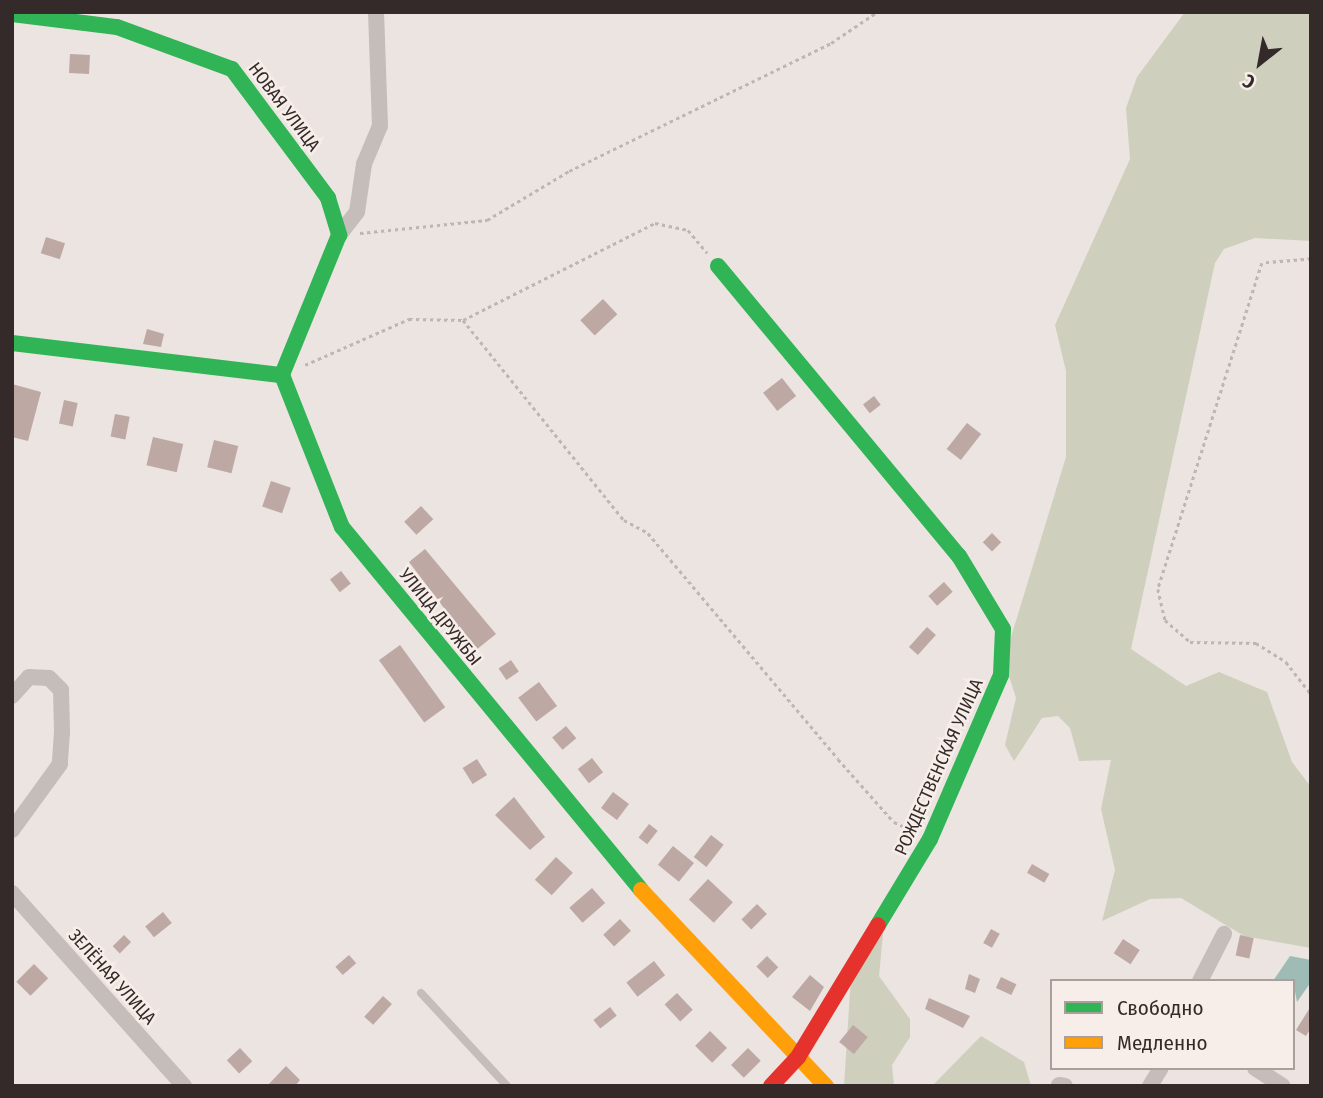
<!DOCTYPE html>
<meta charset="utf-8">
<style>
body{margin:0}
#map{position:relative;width:1323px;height:1098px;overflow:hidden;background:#ebe4e1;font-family:"Fira Sans Condensed",sans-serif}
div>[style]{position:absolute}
.green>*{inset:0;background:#cfcfbd}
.water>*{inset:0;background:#9fbbb6}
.building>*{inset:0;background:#bda8a4;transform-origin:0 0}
.path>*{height:2.5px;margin-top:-1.25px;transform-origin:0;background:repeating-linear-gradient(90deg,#bdb6b3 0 3.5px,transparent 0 7px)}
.lane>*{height:8px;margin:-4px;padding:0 4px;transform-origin:4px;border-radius:4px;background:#c4bdba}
.street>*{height:16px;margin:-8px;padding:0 8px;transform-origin:8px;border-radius:8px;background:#c4bdba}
.fast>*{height:16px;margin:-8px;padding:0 8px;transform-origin:8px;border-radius:8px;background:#30b455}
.slow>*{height:16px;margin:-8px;padding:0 8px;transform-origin:8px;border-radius:8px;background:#ff9f0a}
.jam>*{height:16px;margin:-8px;padding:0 8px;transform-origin:8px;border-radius:8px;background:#e5322d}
span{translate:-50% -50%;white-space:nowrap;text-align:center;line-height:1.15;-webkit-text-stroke:5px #f7eee9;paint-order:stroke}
.street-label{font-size:18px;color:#342a29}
.frame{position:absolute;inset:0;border:14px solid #342a29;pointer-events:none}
.legend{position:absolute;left:1050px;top:979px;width:245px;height:91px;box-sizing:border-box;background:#f7eee9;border:2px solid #a9a09c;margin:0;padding:9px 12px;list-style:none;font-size:21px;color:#342a29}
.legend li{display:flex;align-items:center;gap:14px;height:35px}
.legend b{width:35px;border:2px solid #a9a09c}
.north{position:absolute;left:1225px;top:28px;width:70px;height:70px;-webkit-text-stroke:5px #f7eee9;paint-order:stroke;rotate:211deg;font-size:19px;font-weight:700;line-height:28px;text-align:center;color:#342a29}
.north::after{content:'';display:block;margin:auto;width:24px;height:32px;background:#342a29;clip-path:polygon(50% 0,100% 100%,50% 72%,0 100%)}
</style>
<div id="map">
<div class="green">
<div style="clip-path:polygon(1185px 12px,1311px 12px,1311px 241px,1255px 238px,1224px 249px,1215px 263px,1131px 649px,1186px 686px,1219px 672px,1267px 692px,1292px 762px,1311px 787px,1311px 948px,1244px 936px,1181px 898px,1150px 899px,1102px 921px,1115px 870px,1101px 809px,1111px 760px,1079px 761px,1070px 728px,1058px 716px,1042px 718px,1014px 761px,1005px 745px,1016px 698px,1004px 660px,1066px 457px,1066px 371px,1055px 325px,1130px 159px,1126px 108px,1137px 77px)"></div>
<div style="clip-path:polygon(884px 923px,879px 976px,910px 1019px,910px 1037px,892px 1065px,894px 1086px,844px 1086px,852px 960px)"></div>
<div style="clip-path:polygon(981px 1036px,1024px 1062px,1031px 1086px,932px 1086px)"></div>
</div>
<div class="water">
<div style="clip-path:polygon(1290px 956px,1311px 960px,1311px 982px,1297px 1002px,1293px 981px,1273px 981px)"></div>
</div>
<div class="building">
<div style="left:70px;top:54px;width:20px;height:19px;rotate:3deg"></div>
<div style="left:46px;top:237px;width:20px;height:17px;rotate:18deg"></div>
<div style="left:603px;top:299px;width:21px;height:31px;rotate:47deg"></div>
<div style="clip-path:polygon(147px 329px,164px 334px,161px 347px,143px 344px)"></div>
<div style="left:782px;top:378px;width:23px;height:24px;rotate:52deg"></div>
<div style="clip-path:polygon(12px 384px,41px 392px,28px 441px,12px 437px)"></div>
<div style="left:874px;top:396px;width:11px;height:14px;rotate:52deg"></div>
<div style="left:64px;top:400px;width:14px;height:24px;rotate:12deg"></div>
<div style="left:115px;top:414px;width:15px;height:23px;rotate:11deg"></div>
<div style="left:967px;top:423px;width:18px;height:33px;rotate:38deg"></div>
<div style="left:153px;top:437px;width:31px;height:29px;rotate:13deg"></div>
<div style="left:214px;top:440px;width:25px;height:28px;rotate:14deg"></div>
<div style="left:271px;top:481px;width:21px;height:27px;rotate:19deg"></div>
<div style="left:421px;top:506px;width:18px;height:23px;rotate:47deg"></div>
<div style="left:992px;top:533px;width:13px;height:13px;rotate:45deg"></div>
<div style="clip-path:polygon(425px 549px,496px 634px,476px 650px,409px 562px)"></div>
<div style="left:341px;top:571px;width:16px;height:14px;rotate:52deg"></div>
<div style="left:944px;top:582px;width:13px;height:21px;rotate:48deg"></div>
<div style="left:927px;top:627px;width:12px;height:27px;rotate:42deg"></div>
<div style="left:400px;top:645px;width:77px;height:26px;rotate:54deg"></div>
<div style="left:511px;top:660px;width:14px;height:15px;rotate:56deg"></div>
<div style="left:539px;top:682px;width:30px;height:26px;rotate:53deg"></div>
<div style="left:566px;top:726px;width:16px;height:18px;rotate:50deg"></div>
<div style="left:592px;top:758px;width:18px;height:18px;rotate:52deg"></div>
<div style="left:477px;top:759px;width:19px;height:17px;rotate:58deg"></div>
<div style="left:613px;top:792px;width:20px;height:20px;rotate:37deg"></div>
<div style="clip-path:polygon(514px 797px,545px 837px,530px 850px,495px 815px)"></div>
<div style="left:649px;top:824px;width:11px;height:17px;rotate:38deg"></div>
<div style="left:711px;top:835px;width:16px;height:28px;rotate:38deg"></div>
<div style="left:673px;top:846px;width:27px;height:24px;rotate:39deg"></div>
<div style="left:556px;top:857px;width:23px;height:31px;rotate:43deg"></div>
<div style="left:1032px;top:864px;width:20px;height:10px;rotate:30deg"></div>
<div style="left:708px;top:879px;width:34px;height:28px;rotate:43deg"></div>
<div style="left:592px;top:888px;width:20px;height:30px;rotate:49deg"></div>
<div style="left:757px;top:904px;width:14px;height:22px;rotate:45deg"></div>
<div style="left:163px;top:912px;width:14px;height:23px;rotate:51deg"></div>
<div style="left:620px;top:919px;width:16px;height:23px;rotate:47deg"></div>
<div style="left:991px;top:929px;width:10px;height:16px;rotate:29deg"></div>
<div style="left:124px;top:935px;width:10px;height:16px;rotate:45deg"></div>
<div style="left:1240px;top:935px;width:14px;height:21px;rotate:12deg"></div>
<div style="left:1123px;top:939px;width:20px;height:17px;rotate:33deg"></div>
<div style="left:349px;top:955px;width:11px;height:18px;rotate:49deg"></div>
<div style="left:767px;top:956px;width:16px;height:15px;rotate:45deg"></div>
<div style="left:654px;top:961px;width:18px;height:35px;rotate:52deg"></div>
<div style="left:34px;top:964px;width:20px;height:25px;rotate:45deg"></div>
<div style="clip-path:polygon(969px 974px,980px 979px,975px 993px,965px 989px)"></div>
<div style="clip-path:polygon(810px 975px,824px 987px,810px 1011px,792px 997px)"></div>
<div style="left:1001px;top:977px;width:17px;height:12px;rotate:25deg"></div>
<div style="left:677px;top:993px;width:23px;height:17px;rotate:47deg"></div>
<div style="left:383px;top:996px;width:12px;height:28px;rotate:42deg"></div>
<div style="clip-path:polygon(929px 998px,970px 1016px,963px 1028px,925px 1009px)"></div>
<div style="clip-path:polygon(1311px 1006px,1311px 1028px,1306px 1036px,1296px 1030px)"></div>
<div style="left:610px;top:1007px;width:11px;height:21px;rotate:52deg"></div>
<div style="left:853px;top:1025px;width:19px;height:22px;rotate:39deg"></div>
<div style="left:710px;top:1031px;width:24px;height:21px;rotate:45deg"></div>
<div style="left:240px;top:1048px;width:18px;height:18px;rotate:47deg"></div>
<div style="left:748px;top:1048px;width:18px;height:24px;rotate:45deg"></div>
<div style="clip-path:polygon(286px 1066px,300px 1080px,295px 1086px,267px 1086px)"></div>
</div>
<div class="path">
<div style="left:360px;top:233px;width:128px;rotate:-5.8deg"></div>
<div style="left:487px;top:220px;width:96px;rotate:-30.9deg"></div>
<div style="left:569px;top:171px;width:292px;rotate:-26deg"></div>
<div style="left:831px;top:43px;width:55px;rotate:-34deg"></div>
<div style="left:1311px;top:259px;width:49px;rotate:175.3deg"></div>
<div style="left:1262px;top:263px;width:342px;rotate:107.7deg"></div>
<div style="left:1158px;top:589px;width:32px;rotate:77deg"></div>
<div style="left:1165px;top:620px;width:33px;rotate:41deg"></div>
<div style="left:1190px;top:642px;width:66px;rotate:0.9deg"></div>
<div style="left:1256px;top:643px;width:36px;rotate:32deg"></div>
<div style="left:1286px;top:662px;width:41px;rotate:52deg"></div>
<div style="left:463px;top:320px;width:215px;rotate:-26.8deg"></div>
<div style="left:655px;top:223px;width:34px;rotate:12deg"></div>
<div style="left:688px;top:230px;width:30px;rotate:50deg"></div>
<div style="left:305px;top:365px;width:114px;rotate:-23.9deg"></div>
<div style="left:409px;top:319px;width:54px;rotate:1.1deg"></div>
<div style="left:463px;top:320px;width:257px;rotate:51.2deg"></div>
<div style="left:624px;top:520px;width:27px;rotate:28deg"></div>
<div style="left:648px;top:533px;width:295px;rotate:49.9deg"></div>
<div style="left:838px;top:759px;width:84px;rotate:48.4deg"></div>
<div style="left:894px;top:822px;width:23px;rotate:25deg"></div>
</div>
<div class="lane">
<div style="left:421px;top:993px;width:127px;rotate:47.2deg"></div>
</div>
<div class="street">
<div style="left:339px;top:235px;width:29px;rotate:-52deg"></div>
<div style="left:357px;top:212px;width:49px;rotate:-81.7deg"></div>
<div style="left:364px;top:164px;width:41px;rotate:-67.2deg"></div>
<div style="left:380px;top:126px;width:114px;rotate:-92deg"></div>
<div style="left:12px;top:696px;width:25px;rotate:-48deg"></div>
<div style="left:29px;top:677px;width:20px;rotate:3deg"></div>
<div style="left:49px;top:678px;width:17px;rotate:45deg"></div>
<div style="left:61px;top:690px;width:42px;rotate:88.6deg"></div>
<div style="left:62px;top:732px;width:32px;rotate:94deg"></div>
<div style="left:60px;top:764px;width:82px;rotate:126deg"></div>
<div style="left:12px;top:893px;width:259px;rotate:48.3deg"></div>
<div style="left:1200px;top:981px;width:53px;rotate:-62.9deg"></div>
<div style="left:1255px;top:1068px;width:33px;rotate:33deg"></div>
<div style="left:1059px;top:1085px;width:6px;rotate:9deg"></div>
<div style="left:1150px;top:1086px;width:21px;rotate:-59deg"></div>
</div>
<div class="fast">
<div style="left:12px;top:14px;width:106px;rotate:7.1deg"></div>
<div style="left:117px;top:27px;width:122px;rotate:20.1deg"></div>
<div style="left:232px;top:69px;width:161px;rotate:53.3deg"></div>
<div style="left:328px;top:198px;width:39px;rotate:73deg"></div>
<div style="left:339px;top:235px;width:151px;rotate:112.2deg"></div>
<div style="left:718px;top:266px;width:377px;rotate:50.3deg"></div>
<div style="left:959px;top:556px;width:85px;rotate:58.9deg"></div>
<div style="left:1003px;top:629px;width:46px;rotate:92.5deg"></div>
<div style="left:1001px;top:675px;width:179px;rotate:113.4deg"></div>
<div style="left:930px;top:839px;width:100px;rotate:121.2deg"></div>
<div style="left:12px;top:343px;width:272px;rotate:6.8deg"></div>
<div style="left:282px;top:375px;width:163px;rotate:68.5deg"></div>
<div style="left:342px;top:527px;width:470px;rotate:50.5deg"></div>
</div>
<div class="slow">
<div style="left:641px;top:890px;width:270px;rotate:46.7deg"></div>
</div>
<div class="jam">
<div style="left:771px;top:1086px;width:40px;rotate:-47deg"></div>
<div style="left:798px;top:1057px;width:154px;rotate:-58.8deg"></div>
</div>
<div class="street-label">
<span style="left:284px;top:107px;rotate:53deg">НОВАЯ УЛИЦА</span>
<span style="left:440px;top:617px;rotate:51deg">УЛИЦА ДРУЖБЫ</span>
<span style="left:939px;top:767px;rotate:-66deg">РОЖДЕСТВЕНСКАЯ УЛИЦА</span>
<span style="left:112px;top:977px;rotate:48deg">ЗЕЛЁНАЯ УЛИЦА</span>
</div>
<div class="frame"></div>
<ul class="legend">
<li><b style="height:9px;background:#30b455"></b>Свободно</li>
<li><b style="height:9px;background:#ff9f0a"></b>Медленно</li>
</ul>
<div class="north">С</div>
</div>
